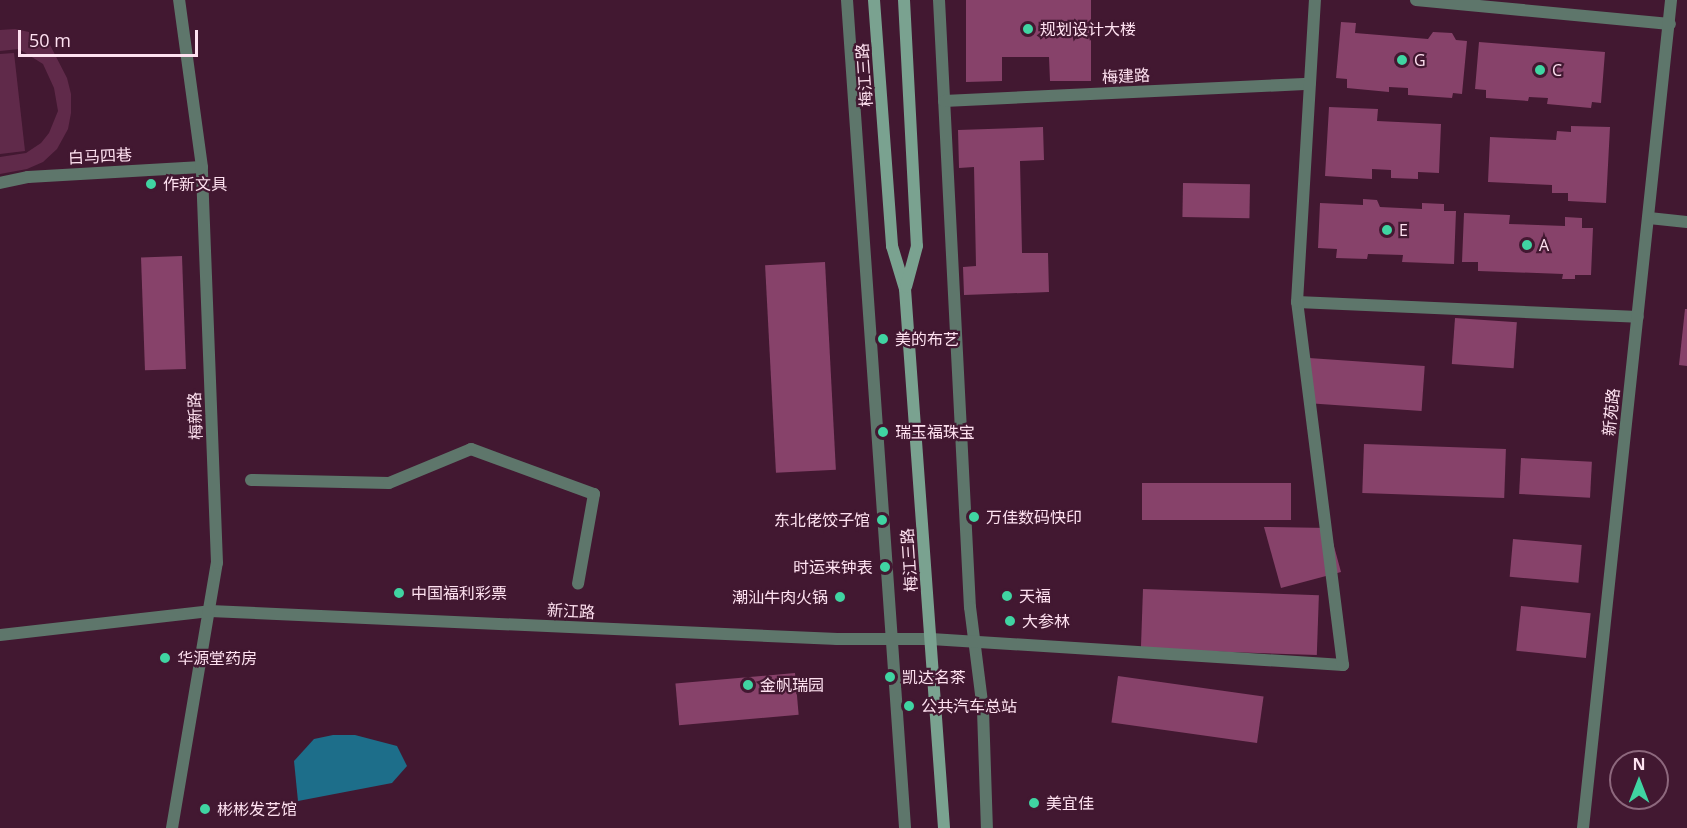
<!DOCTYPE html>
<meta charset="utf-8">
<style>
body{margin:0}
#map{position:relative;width:1687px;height:828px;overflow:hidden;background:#421831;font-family:"Open Sans","Noto Sans SC",sans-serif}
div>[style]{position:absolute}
.green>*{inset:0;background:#602a4a}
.water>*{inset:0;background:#1d6e8a}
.building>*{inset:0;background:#87426a;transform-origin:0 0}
.service>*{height:12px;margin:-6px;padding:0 6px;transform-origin:6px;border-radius:6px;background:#5e766b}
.minor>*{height:12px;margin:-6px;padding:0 6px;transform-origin:6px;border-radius:6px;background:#5e766b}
.tertiary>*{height:12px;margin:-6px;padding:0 6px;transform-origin:6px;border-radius:6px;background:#5e766b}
.secondary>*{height:12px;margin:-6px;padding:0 6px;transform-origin:6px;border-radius:6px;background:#7aa290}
.dots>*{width:16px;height:16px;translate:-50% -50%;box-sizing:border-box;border:3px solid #421831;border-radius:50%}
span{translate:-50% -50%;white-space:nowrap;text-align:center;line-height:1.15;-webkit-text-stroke:4.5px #421831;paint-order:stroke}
.poi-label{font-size:16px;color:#fee1f0}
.left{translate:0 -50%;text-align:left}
.right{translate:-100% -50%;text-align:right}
.street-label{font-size:16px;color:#fee1f0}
.north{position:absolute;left:1609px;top:750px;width:60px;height:60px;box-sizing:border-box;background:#421831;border:2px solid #8d687d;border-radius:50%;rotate:0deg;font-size:16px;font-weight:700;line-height:24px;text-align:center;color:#fee1f0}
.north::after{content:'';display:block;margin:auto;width:21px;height:27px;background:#40d4a2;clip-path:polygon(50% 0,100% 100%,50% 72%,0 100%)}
.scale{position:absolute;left:18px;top:30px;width:180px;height:27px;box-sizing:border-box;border:3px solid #fee1f0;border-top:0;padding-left:8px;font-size:18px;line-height:21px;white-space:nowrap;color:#fee1f0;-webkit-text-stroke:4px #421831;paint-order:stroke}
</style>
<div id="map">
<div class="green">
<div style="clip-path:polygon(15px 29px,29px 32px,50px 45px,67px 78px,71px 94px,71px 113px,68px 129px,57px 149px,43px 162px,27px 169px,0 174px,0 157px,26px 153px,41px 143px,49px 133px,58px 111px,54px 88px,43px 64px,19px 49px,0 51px,0 30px)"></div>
<div style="clip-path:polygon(14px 53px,25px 151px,0 154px,0 54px)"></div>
</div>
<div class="water">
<div style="clip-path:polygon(333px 735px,355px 735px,397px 746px,407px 766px,392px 783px,298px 801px,294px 761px,314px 739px)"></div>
</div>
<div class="building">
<div style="clip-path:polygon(966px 0,1091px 0,1091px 81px,1050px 81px,1049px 57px,1002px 57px,1002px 81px,966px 82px)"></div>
<div style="clip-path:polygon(1341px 22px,1356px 23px,1355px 33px,1428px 39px,1433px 32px,1452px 33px,1456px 40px,1467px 41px,1462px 94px,1453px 93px,1452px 98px,1408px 95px,1408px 88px,1389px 87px,1389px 92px,1347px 88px,1347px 79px,1336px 78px)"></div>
<div style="clip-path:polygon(1479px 42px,1605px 52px,1601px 103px,1592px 102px,1591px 108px,1547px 104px,1548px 98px,1529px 97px,1528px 101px,1486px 98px,1486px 90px,1475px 89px)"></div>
<div style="clip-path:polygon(1329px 107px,1378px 109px,1377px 121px,1441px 124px,1439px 173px,1418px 172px,1418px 179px,1391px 178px,1391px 170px,1372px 169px,1372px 179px,1325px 176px)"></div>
<div style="clip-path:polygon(1571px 126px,1610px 127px,1606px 203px,1568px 201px,1568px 193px,1552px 193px,1552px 185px,1488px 182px,1490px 137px,1556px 140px,1557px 131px,1571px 132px)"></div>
<div style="clip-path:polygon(1043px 127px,1044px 160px,1020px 161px,1022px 253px,1048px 253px,1049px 292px,964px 295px,963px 267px,976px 266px,974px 167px,959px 168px,958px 130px)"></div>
<div style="left:1183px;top:183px;width:67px;height:34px;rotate:1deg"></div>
<div style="clip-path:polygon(1363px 199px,1377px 200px,1380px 207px,1422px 209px,1422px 203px,1444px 204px,1444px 211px,1456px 211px,1454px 264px,1402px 262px,1403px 255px,1368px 254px,1367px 259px,1336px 258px,1337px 249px,1318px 248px,1320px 203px,1363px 205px)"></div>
<div style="clip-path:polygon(1464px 213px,1510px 215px,1509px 224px,1565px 226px,1565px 217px,1582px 218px,1582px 228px,1593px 228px,1591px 275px,1575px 275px,1575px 279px,1562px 279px,1563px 274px,1478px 271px,1478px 262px,1462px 262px)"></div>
<div style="left:182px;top:256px;width:113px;height:41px;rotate:88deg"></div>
<div style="left:825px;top:262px;width:208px;height:60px;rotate:87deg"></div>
<div style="clip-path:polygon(1685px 309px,1687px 309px,1687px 366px,1679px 365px)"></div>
<div style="left:1455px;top:318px;width:62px;height:46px;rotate:4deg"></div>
<div style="left:1309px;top:358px;width:116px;height:45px;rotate:4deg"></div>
<div style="left:1364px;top:444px;width:142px;height:49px;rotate:2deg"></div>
<div style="left:1521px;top:458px;width:71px;height:36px;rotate:3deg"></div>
<div style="left:1291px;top:483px;width:37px;height:149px;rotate:90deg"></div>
<div style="clip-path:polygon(1264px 527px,1329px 528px,1341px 572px,1281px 588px)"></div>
<div style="left:1513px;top:539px;width:69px;height:38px;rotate:5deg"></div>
<div style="left:1143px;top:589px;width:176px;height:60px;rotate:2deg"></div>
<div style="left:1521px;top:606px;width:70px;height:45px;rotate:6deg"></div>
<div style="left:795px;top:673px;width:42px;height:120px;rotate:85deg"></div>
<div style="left:1118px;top:676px;width:147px;height:47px;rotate:8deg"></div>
</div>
<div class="service">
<div style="left:0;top:183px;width:29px;rotate:-12deg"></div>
<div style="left:28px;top:177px;width:174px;rotate:-3.3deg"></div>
<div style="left:251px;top:480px;width:138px;rotate:1.2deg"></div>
<div style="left:389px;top:483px;width:89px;rotate:-22.5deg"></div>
<div style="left:471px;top:449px;width:131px;rotate:20.1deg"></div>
<div style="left:594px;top:494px;width:91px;rotate:100.1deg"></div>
</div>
<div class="minor">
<div style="left:847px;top:0;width:830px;rotate:85.99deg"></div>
<div style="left:939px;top:0;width:608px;rotate:87.08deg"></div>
<div style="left:970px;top:607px;width:104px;rotate:82.8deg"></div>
<div style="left:983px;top:710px;width:118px;rotate:88.1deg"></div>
<div style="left:1416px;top:0;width:255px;rotate:5.4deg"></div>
<div style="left:944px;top:101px;width:366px;rotate:-2.7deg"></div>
<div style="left:1649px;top:218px;width:38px;rotate:6deg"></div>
<div style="left:1297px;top:302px;width:341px;rotate:2.5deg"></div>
<div style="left:0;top:635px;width:211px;rotate:-6.5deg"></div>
<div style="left:210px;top:611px;width:628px;rotate:2.56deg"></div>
<div style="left:837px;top:639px;width:94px"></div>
</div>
<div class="tertiary">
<div style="left:931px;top:639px;width:413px;rotate:3.6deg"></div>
<div style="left:1343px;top:665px;width:366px;rotate:-97.2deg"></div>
<div style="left:1297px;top:302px;width:303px;rotate:-86.6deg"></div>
<div style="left:172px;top:828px;width:269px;rotate:-80.4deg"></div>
<div style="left:217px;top:563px;width:396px;rotate:-92.2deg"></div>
<div style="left:202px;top:167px;width:169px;rotate:-97.8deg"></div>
<div style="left:1583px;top:828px;width:833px;rotate:-83.93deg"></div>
</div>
<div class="secondary">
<div style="left:874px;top:0;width:247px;rotate:85.8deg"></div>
<div style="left:892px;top:246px;width:45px;rotate:73.2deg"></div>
<div style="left:905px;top:289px;width:540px;rotate:85.86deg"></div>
<div style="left:904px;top:0;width:246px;rotate:87deg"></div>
<div style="left:917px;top:246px;width:42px;rotate:105deg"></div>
</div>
<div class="dots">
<div style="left:1028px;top:29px;background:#40d4a2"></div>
<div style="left:1402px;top:60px;background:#40d4a2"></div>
<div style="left:1540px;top:70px;background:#40d4a2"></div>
<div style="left:151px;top:184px;background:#40d4a2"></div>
<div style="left:1387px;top:230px;background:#40d4a2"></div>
<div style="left:1527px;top:245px;background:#40d4a2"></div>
<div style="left:883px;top:339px;background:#40d4a2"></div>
<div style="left:883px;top:432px;background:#40d4a2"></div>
<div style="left:974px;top:517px;background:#40d4a2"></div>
<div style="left:882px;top:520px;background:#40d4a2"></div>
<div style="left:885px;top:567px;background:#40d4a2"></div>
<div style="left:399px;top:593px;background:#40d4a2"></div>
<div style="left:1007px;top:596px;background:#40d4a2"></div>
<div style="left:840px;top:597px;background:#40d4a2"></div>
<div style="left:1010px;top:621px;background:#40d4a2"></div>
<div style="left:165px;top:658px;background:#40d4a2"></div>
<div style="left:890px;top:677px;background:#40d4a2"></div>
<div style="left:748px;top:685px;background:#40d4a2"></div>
<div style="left:909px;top:706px;background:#40d4a2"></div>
<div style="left:1034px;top:803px;background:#40d4a2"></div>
<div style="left:205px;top:809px;background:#40d4a2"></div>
</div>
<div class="poi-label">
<span class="left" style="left:1040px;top:29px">规划设计大楼</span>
<span class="left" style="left:1414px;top:60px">G</span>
<span class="left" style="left:1552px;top:70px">C</span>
<span class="left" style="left:163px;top:184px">作新文具</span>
<span class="left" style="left:1399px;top:230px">E</span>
<span class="left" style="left:1539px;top:245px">A</span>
<span class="left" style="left:895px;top:339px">美的布艺</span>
<span class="left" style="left:895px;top:432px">瑞玉福珠宝</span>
<span class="left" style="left:986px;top:517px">万佳数码快印</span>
<span class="right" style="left:870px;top:520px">东北佬饺子馆</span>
<span class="right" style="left:873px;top:567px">时运来钟表</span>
<span class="left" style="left:411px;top:593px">中国福利彩票</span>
<span class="left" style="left:1019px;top:596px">天福</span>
<span class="right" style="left:828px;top:597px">潮汕牛肉火锅</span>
<span class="left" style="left:1022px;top:621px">大参林</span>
<span class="left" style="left:177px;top:658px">华源堂药房</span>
<span class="left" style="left:902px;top:677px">凯达名茶</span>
<span class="left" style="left:760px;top:685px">金帆瑞园</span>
<span class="left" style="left:921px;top:706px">公共汽车总站</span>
<span class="left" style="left:1046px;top:803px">美宜佳</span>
<span class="left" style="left:217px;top:809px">彬彬发艺馆</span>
</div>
<div class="street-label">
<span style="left:864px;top:75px;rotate:-94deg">梅江三路</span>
<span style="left:1126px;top:76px;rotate:-3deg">梅建路</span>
<span style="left:100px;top:156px;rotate:-3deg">白马四巷</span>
<span style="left:1611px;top:412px;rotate:-84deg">新苑路</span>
<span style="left:195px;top:416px;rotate:-92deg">梅新路</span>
<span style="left:909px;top:560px;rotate:-94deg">梅江三路</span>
<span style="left:571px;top:611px;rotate:3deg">新江路</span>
</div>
<div class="north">N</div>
<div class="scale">50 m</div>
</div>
